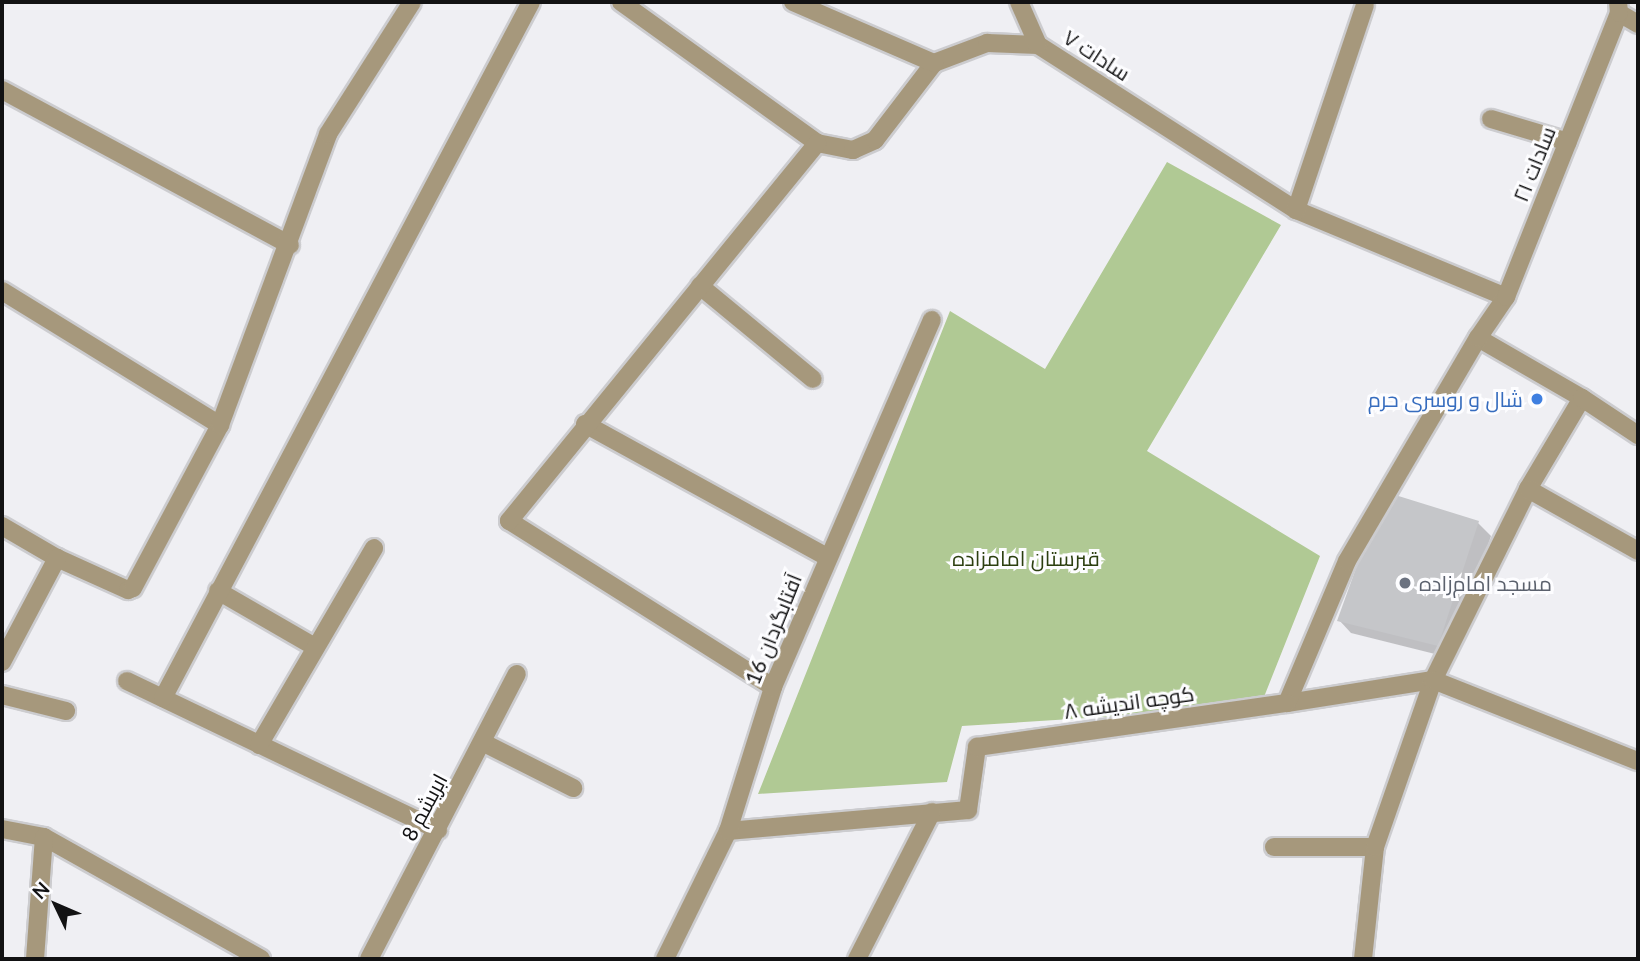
<!DOCTYPE html>
<meta charset="utf-8">
<style>
body{margin:0}
#map{position:relative;width:1640px;height:961px;overflow:hidden;background:#efeff3;font-family:Lato,Cairo,sans-serif}
div>[style]{position:absolute}
.green>*{inset:0;background:#b0c994}
.shadow>*{inset:0;background:#0003}
.building>*{inset:0;background:#c5c6c9}
.roads{filter:drop-shadow(2px 0 #cccccf) drop-shadow(-2px 0 #cccccf) drop-shadow(0 2px #cccccf) drop-shadow(0 -2px #cccccf)}
.minor>*{height:18px;margin:-9px;padding:0 9px;transform-origin:9px;border-radius:9px;background:#a6987c}
.tertiary>*{height:18px;margin:-9px;padding:0 9px;transform-origin:9px;border-radius:9px;background:#a6987c}
.dots>*{width:19px;height:19px;translate:-50% -50%;box-sizing:border-box;border:4px solid #fdfdff;border-radius:50%}
span{translate:-50% -50%;white-space:nowrap;text-align:center;line-height:1.15;-webkit-text-stroke:6px #fdfdff;paint-order:stroke}
.street-label{font-size:21px;color:#121213}
.shop-label{font-size:21px;color:#366cbe}
.right{translate:-100% -50%;text-align:right}
.park-label{font-size:21px;color:#2c3f10}
.worship-label{font-size:21px;color:#5b616d}
.left{translate:0 -50%;text-align:left}
.frame{position:absolute;inset:0;border:4px solid #121213;pointer-events:none}
.north{position:absolute;left:21px;top:870px;width:70px;height:70px;-webkit-text-stroke:5px #fdfdff;paint-order:stroke;rotate:314deg;font-size:19px;font-weight:700;line-height:28px;text-align:center;color:#121213}
.north::after{content:'';display:block;margin:auto;width:24px;height:32px;background:#121213;clip-path:polygon(50% 0,100% 100%,50% 72%,0 100%)}
</style>
<div id="map">
<div class="green">
<div style="clip-path:polygon(1167px 162px,1281px 225px,1147px 451px,1320px 556px,1260px 707px,962px 726px,947px 782px,758px 794px,950px 311px,1045px 369px)"></div>
</div>
<div class="shadow">
<div style="clip-path:polygon(1478px 523px,1491px 536px,1451px 658px,1351px 633px,1339px 620px)"></div>
</div>
<div class="building">
<div style="clip-path:polygon(1392px 494px,1479px 521px,1438px 646px,1337px 621px,1364px 546px)"></div>
</div>
<div class="roads">
<div class="minor">
<div style="left:621px;top:2px;width:241px;rotate:35.7deg"></div>
<div style="left:817px;top:143px;width:37px;rotate:11deg"></div>
<div style="left:853px;top:150px;width:24px;rotate:-24deg"></div>
<div style="left:875px;top:140px;width:97px;rotate:-52.5deg"></div>
<div style="left:934px;top:63px;width:57px;rotate:-20.7deg"></div>
<div style="left:987px;top:43px;width:51px;rotate:2.2deg"></div>
<div style="left:1038px;top:45px;width:306px;rotate:32.6deg"></div>
<div style="left:1296px;top:210px;width:227px;rotate:22.5deg"></div>
<div style="left:793px;top:2px;width:154px;rotate:23.4deg"></div>
<div style="left:1019px;top:2px;width:47px;rotate:66.2deg"></div>
<div style="left:1619px;top:13px;width:22px;rotate:30deg"></div>
<div style="left:2px;top:90px;width:327px;rotate:28.3deg"></div>
<div style="left:1491px;top:119px;width:80px;rotate:16.6deg"></div>
<div style="left:1296px;top:210px;width:216px;rotate:-71.4deg"></div>
<div style="left:700px;top:286px;width:146px;rotate:39.5deg"></div>
<div style="left:2px;top:291px;width:256px;rotate:31.6deg"></div>
<div style="left:1478px;top:338px;width:120px;rotate:30deg"></div>
<div style="left:1582px;top:398px;width:106px;rotate:120.7deg"></div>
<div style="left:1528px;top:489px;width:213px;rotate:116.4deg"></div>
<div style="left:1433px;top:680px;width:148px;rotate:171deg"></div>
<div style="left:1287px;top:703px;width:154px;rotate:-67.1deg"></div>
<div style="left:1347px;top:561px;width:259px;rotate:-59.6deg"></div>
<div style="left:1478px;top:338px;width:50px;rotate:-55.7deg"></div>
<div style="left:1506px;top:297px;width:306px;rotate:-68.3deg"></div>
<div style="left:1619px;top:13px;width:11px;rotate:-95deg"></div>
<div style="left:1582px;top:398px;width:67px;rotate:33.5deg"></div>
<div style="left:585px;top:424px;width:276px;rotate:28.8deg"></div>
<div style="left:1528px;top:489px;width:126px;rotate:29.4deg"></div>
<div style="left:2px;top:526px;width:64px;rotate:30.2deg"></div>
<div style="left:57px;top:558px;width:78px;rotate:24.3deg"></div>
<div style="left:128px;top:590px;width:5px;rotate:-22deg"></div>
<div style="left:133px;top:588px;width:185px;rotate:-61.9deg"></div>
<div style="left:220px;top:425px;width:310px;rotate:-69.6deg"></div>
<div style="left:328px;top:134px;width:156px;rotate:-57.5deg"></div>
<div style="left:218px;top:591px;width:112px;rotate:30deg"></div>
<div style="left:2px;top:662px;width:118px;rotate:-62.1deg"></div>
<div style="left:127px;top:681px;width:345px;rotate:25.6deg"></div>
<div style="left:773px;top:687px;width:312px;rotate:-147.8deg"></div>
<div style="left:509px;top:521px;width:488px;rotate:-50.8deg"></div>
<div style="left:2px;top:695px;width:66px;rotate:14deg"></div>
<div style="left:163px;top:698px;width:787px;rotate:-62.13deg"></div>
<div style="left:484px;top:743px;width:100px;rotate:26.8deg"></div>
<div style="left:259px;top:745px;width:228px;rotate:-59.7deg"></div>
<div style="left:2px;top:829px;width:43px;rotate:10.8deg"></div>
<div style="left:44px;top:837px;width:249px;rotate:29.3deg"></div>
<div style="left:728px;top:831px;width:241px;rotate:-5deg"></div>
<div style="left:968px;top:810px;width:64px;rotate:-81.9deg"></div>
<div style="left:977px;top:747px;width:313px;rotate:-8.1deg"></div>
<div style="left:1274px;top:847px;width:101px"></div>
<div style="left:35px;top:959px;width:122px;rotate:-85.8deg"></div>
<div style="left:369px;top:959px;width:321px;rotate:-62.6deg"></div>
<div style="left:665px;top:959px;width:143px;rotate:-63.8deg"></div>
<div style="left:728px;top:831px;width:151px;rotate:-72.6deg"></div>
<div style="left:773px;top:687px;width:400px;rotate:-66.6deg"></div>
<div style="left:857px;top:959px;width:165px;rotate:-63deg"></div>
</div>
<div class="tertiary">
<div style="left:1363px;top:959px;width:113px;rotate:-83.9deg"></div>
<div style="left:1375px;top:847px;width:177px;rotate:-70.8deg"></div>
<div style="left:1433px;top:680px;width:220px;rotate:21.6deg"></div>
</div>
</div>
<div class="dots">
<div style="left:1537px;top:399px;background:#3f7fe0"></div>
<div style="left:1405px;top:583px;background:#6b7280"></div>
</div>
<div class="street-label">
<span style="left:1097px;top:55px;rotate:33deg">سادات ۷</span>
<span style="left:1534px;top:164px;rotate:-68deg">سادات ۲۱</span>
<span style="left:773px;top:629px;rotate:-68deg">آفتابگردان 16</span>
<span style="left:1129px;top:702px;rotate:-8deg">کوچه اندیشه ۸</span>
<span style="left:424px;top:807px;rotate:-62deg">ابریشم 8</span>
</div>
<div class="shop-label">
<span class="right" style="left:1523px;top:399px">شال و روسری حرم</span>
</div>
<div class="park-label">
<span style="left:1026px;top:558px">قبرستان امامزاده</span>
</div>
<div class="worship-label">
<span class="left" style="left:1419px;top:583px">مسجد امام‌زاده</span>
</div>
<div class="frame"></div>
<div class="north">N</div>
</div>
